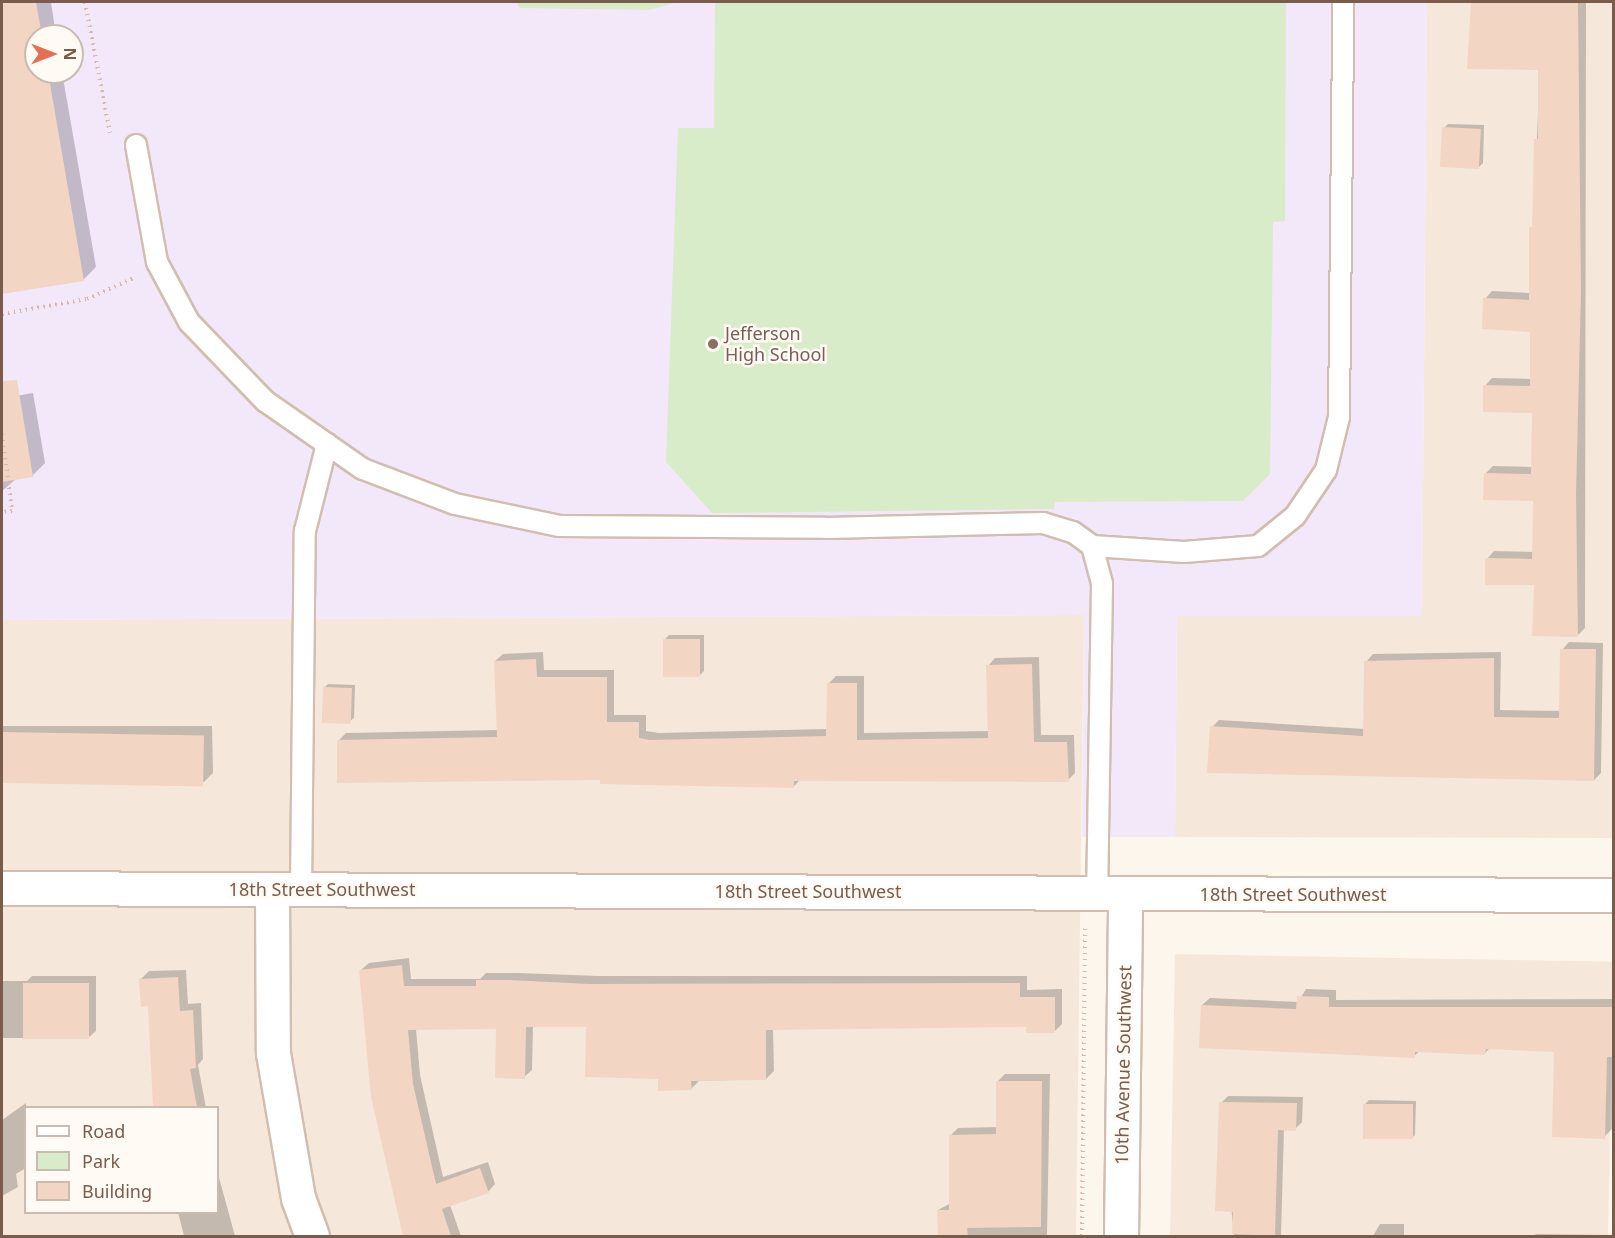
<!DOCTYPE html>
<style>
body{margin:0}
#map{position:relative;width:1615px;height:1238px;overflow:hidden;background:#fdf6ec;font-family:"Noto Sans",sans-serif}
div>[style]{position:absolute}
.residential>*{inset:0;background:#f5e8da;transform-origin:0 0}
.education>*{inset:0;background:#f3e8fa}
.green>*{inset:0;background:#d8ecc9}
.shadow>*{inset:0;background:#0003}
.building>*{inset:0;background:#f3d5c3;transform-origin:0 0}
.path>*{height:4px;margin-top:-2px;transform-origin:0;background:repeating-linear-gradient(90deg,#d9b8a5 0 1.5px,transparent 0 6px)}
.roads{filter:drop-shadow(2px 0 #d1beb0) drop-shadow(-2px 0 #d1beb0) drop-shadow(0 2px #d1beb0) drop-shadow(0 -2px #d1beb0)}
.service>*{height:20px;margin:-10px;padding:0 10px;transform-origin:10px;border-radius:10px;background:#fff}
.minor>*{height:33px;margin:-16.5px;padding:0 16.5px;transform-origin:16.5px;border-radius:16.5px;background:#fff}
.tertiary>*{height:33px;margin:-16.5px;padding:0 16.5px;transform-origin:16.5px;border-radius:16.5px;background:#fff}
.dots>*{width:16px;height:16px;translate:-50% -50%;box-sizing:border-box;border:3px solid #fffaf3;border-radius:50%}
span{translate:-50% -50%;white-space:nowrap;text-align:center;line-height:1.15;-webkit-text-stroke:5px #fffaf3;paint-order:stroke}
.education-label{font-size:18px;color:#785e54}
.left{translate:0 -50%;text-align:left}
.street-label{font-size:18px;color:#7a5c4d}
.frame{position:absolute;inset:0;border:3px solid #7a5c4d;pointer-events:none}
.legend{position:absolute;left:24px;top:1106px;width:195px;height:108px;box-sizing:border-box;background:#fffaf3;border:2px solid #cabbb1;margin:0;padding:8px 10px;list-style:none;font-size:18px;color:#7a5c4d}
.legend li{display:flex;align-items:center;gap:12px;height:30px}
.legend b{width:30px;border:2px solid #cabbb1}
.north{position:absolute;left:24px;top:24px;width:60px;height:60px;box-sizing:border-box;background:#fffaf3;border:2px solid #cabbb1;border-radius:50%;rotate:90deg;font-size:16px;font-weight:700;line-height:24px;text-align:center;color:#7a5c4d}
.north::after{content:'';display:block;margin:auto;width:21px;height:27px;background:#e76f51;clip-path:polygon(50% 0,100% 100%,50% 72%,0 100%)}
</style>
<div id="map">
<div class="residential">
<div style="clip-path:polygon(1427px 2px,1613px 2px,1613px 838px,1175px 837px,1177px 616px,1422px 615px)"></div>
<div style="clip-path:polygon(evenodd,1084px 615px,1076px 1236px,2px 1236px,2px 620px,1084px 615px,26px 1108px,218px 1108px,218px 1212px,26px 1212px,26px 1108px)"></div>
<div style="left:1175px;top:954px;width:438px;height:282px;rotate:1deg"></div>
</div>
<div class="education">
<div style="clip-path:polygon(evenodd,2px 2px,1427px 2px,1422px 616px,1177px 616px,1175px 837px,1082px 837px,1084px 615px,2px 620px,2px 2px,36px 36px,72px 36px,72px 72px,36px 72px,36px 36px)"></div>
</div>
<div class="green">
<div style="clip-path:polygon(516px 2px,678px 2px,649px 10px,520px 8px)"></div>
<div style="clip-path:polygon(715px 2px,1286px 2px,1285px 221px,1273px 222px,1270px 474px,1243px 501px,1055px 502px,1054px 509px,712px 513px,666px 462px,678px 128px,714px 128px)"></div>
</div>
<div class="shadow">
<div style="clip-path:polygon(2px 2px,51px 2px,56px 36px,36px 36px,36px 72px,62px 72px,96px 267px,83px 280px,2px 293px)"></div>
<div style="clip-path:polygon(1472px 2px,1586px 2px,1585px 628px,1577px 636px,1535px 584px,1487px 559px,1494px 551px,1534px 552px,1535px 499px,1485px 474px,1493px 466px,1532px 467px,1533px 411px,1485px 386px,1492px 378px,1532px 379px,1532px 330px,1485px 299px,1492px 291px,1530px 293px,1540px 69px,1468px 67px)"></div>
<div style="clip-path:polygon(1448px 124px,1484px 125px,1483px 163px,1479px 167px,1444px 128px)"></div>
<div style="clip-path:polygon(2px 386px,4px 398px,33px 393px,45px 463px,32px 476px,16px 479px,2px 491px)"></div>
<div style="clip-path:polygon(669px 635px,704px 635px,704px 671px,700px 675px,665px 639px)"></div>
<div style="clip-path:polygon(1569px 642px,1603px 643px,1601px 773px,1594px 780px,1212px 727px,1219px 720px,1365px 729px,1366px 662px,1373px 654px,1501px 652px,1500px 710px,1561px 711px,1562px 650px)"></div>
<div style="clip-path:polygon(543px 652px,544px 670px,614px 670px,614px 715px,646px 715px,646px 731px,659px 733px,828px 729px,829px 683px,836px 676px,864px 676px,864px 733px,989px 731px,988px 666px,995px 658px,1039px 657px,1041px 735px,1074px 735px,1075px 773px,1068px 780px,800px 780px,794px 786px,602px 778px,338px 741px,346px 733px,498px 730px,495px 661px,503px 654px)"></div>
<div style="clip-path:polygon(328px 684px,355px 685px,354px 718px,350px 721px,324px 688px)"></div>
<div style="clip-path:polygon(2px 726px,212px 726px,213px 773px,204px 782px,2px 782px)"></div>
<div style="clip-path:polygon(409px 958px,411px 979px,480px 979px,486px 973px,518px 973px,598px 976px,1027px 976px,1027px 990px,1062px 989px,1062px 1024px,1055px 1031px,1027px 1025px,773px 1029px,774px 1071px,766px 1079px,699px 1081px,691px 1089px,659px 1078px,588px 1025px,533px 1026px,532px 1070px,524px 1077px,497px 1027px,416px 1029px,420px 1075px,443px 1177px,488px 1162px,495px 1184px,488px 1192px,450px 1205px,461px 1236px,404px 1236px,373px 1097px,361px 970px,369px 963px)"></div>
<div style="clip-path:polygon(186px 970px,188px 1004px,201px 1003px,203px 1059px,198px 1065px,206px 1108px,155px 1108px,149px 1005px,141px 979px,149px 971px)"></div>
<div style="clip-path:polygon(32px 976px,96px 976px,96px 1031px,88px 1038px,2px 1038px,2px 981px,27px 981px)"></div>
<div style="clip-path:polygon(1306px 989px,1336px 990px,1336px 1000px,1614px 999px,1612px 1129px,1604px 1137px,1556px 1050px,1490px 1048px,1484px 1054px,1420px 1051px,1414px 1056px,1202px 1005px,1210px 998px,1298px 1002px)"></div>
<div style="clip-path:polygon(1005px 1074px,1050px 1074px,1047px 1236px,939px 1236px,938px 1210px,951px 1203px,951px 1135px,958px 1128px,998px 1127px,998px 1081px)"></div>
<div style="clip-path:polygon(1228px 1096px,1303px 1097px,1302px 1122px,1295px 1129px,1284px 1129px,1281px 1236px,1234px 1236px,1221px 1103px)"></div>
<div style="clip-path:polygon(1369px 1100px,1416px 1101px,1415px 1135px,1411px 1139px,1365px 1104px)"></div>
<div style="clip-path:polygon(26px 1103px,26px 1168px,16px 1174px,18px 1187px,2px 1196px,2px 1120px)"></div>
<div style="clip-path:polygon(218px 1174px,235px 1236px,184px 1236px,178px 1212px,218px 1212px)"></div>
<div style="clip-path:polygon(1380px 1224px,1404px 1224px,1404px 1236px,1373px 1236px)"></div>
<div style="clip-path:polygon(1536px 1234px,1614px 1235px,1614px 1236px,1534px 1236px)"></div>
</div>
<div class="building">
<div style="clip-path:polygon(2px 2px,36px 2px,42px 36px,36px 36px,36px 72px,48px 72px,84px 281px,2px 294px)"></div>
<div style="clip-path:polygon(1471px 2px,1578px 2px,1581px 292px,1576px 494px,1578px 637px,1532px 636px,1534px 585px,1485px 585px,1485px 558px,1532px 559px,1533px 501px,1483px 500px,1484px 473px,1531px 474px,1532px 413px,1483px 412px,1483px 385px,1530px 386px,1530px 332px,1482px 329px,1483px 298px,1529px 300px,1529px 227px,1532px 227px,1534px 139px,1538px 139px,1538px 70px,1467px 69px)"></div>
<div style="left:1442px;top:127px;width:39px;height:40px;rotate:3deg"></div>
<div style="clip-path:polygon(17px 380px,33px 477px,2px 482px,2px 381px)"></div>
<div style="left:663px;top:639px;width:37px;height:38px"></div>
<div style="clip-path:polygon(1560px 649px,1596px 649px,1594px 781px,1207px 773px,1210px 726px,1363px 736px,1364px 661px,1494px 658px,1494px 717px,1559px 718px)"></div>
<div style="clip-path:polygon(536px 659px,537px 677px,607px 677px,607px 722px,639px 722px,639px 738px,650px 740px,826px 736px,827px 683px,857px 683px,857px 740px,988px 738px,986px 665px,1032px 664px,1034px 742px,1067px 742px,1069px 782px,794px 781px,794px 788px,600px 784px,600px 780px,337px 783px,337px 740px,497px 737px,494px 661px)"></div>
<div style="left:323px;top:687px;width:29px;height:36px;rotate:2deg"></div>
<div style="left:2px;top:732px;width:202px;height:51px;rotate:1deg"></div>
<div style="clip-path:polygon(402px 965px,404px 986px,476px 986px,476px 980px,509px 980px,589px 984px,1020px 983px,1020px 997px,1055px 997px,1055px 1033px,1026px 1033px,1026px 1027px,766px 1030px,766px 1080px,691px 1081px,692px 1090px,658px 1091px,658px 1079px,585px 1077px,586px 1027px,526px 1027px,525px 1079px,495px 1078px,496px 1029px,408px 1030px,413px 1084px,436px 1184px,480px 1168px,489px 1193px,442px 1209px,451px 1236px,403px 1236px,371px 1097px,359px 970px)"></div>
<div style="clip-path:polygon(178px 977px,180px 1011px,193px 1010px,196px 1068px,190px 1069px,197px 1107px,153px 1107px,148px 1006px,141px 1007px,139px 979px)"></div>
<div style="left:23px;top:983px;width:66px;height:56px"></div>
<div style="clip-path:polygon(1297px 996px,1329px 997px,1329px 1007px,1614px 1007px,1614px 1057px,1607px 1057px,1605px 1139px,1552px 1137px,1554px 1052px,1486px 1049px,1485px 1055px,1415px 1052px,1415px 1058px,1199px 1048px,1201px 1005px,1296px 1009px)"></div>
<div style="clip-path:polygon(996px 1081px,1042px 1081px,1041px 1227px,967px 1228px,968px 1236px,938px 1236px,937px 1210px,949px 1210px,949px 1135px,996px 1134px)"></div>
<div style="clip-path:polygon(1219px 1102px,1297px 1103px,1296px 1131px,1278px 1130px,1275px 1236px,1232px 1234px,1233px 1212px,1215px 1211px)"></div>
<div style="left:1363px;top:1104px;width:50px;height:35px"></div>
</div>
<div class="path">
<div style="left:85px;top:2px;width:133px;rotate:79.2deg"></div>
<div style="left:2px;top:314px;width:86px;rotate:-10deg"></div>
<div style="left:87px;top:299px;width:51px;rotate:-24.1deg"></div>
<div style="left:2px;top:434px;width:78px;rotate:82.6deg"></div>
<div style="left:12px;top:511px;width:10px;rotate:174deg"></div>
<div style="left:1082px;top:1236px;width:311px;rotate:-89.4deg"></div>
</div>
<div class="roads">
<div class="service">
<div style="left:136px;top:145px;width:119px;rotate:79.8deg"></div>
<div style="left:157px;top:262px;width:68px;rotate:61.9deg"></div>
<div style="left:189px;top:322px;width:110px;rotate:46.1deg"></div>
<div style="left:265px;top:401px;width:119px;rotate:34.8deg"></div>
<div style="left:363px;top:469px;width:98px;rotate:20.8deg"></div>
<div style="left:455px;top:504px;width:106px;rotate:11.9deg"></div>
<div style="left:559px;top:526px;width:267px;rotate:0.4deg"></div>
<div style="left:826px;top:528px;width:217px;rotate:-1.3deg"></div>
<div style="left:1043px;top:523px;width:31px;rotate:17deg"></div>
<div style="left:1073px;top:532px;width:24px;rotate:36deg"></div>
<div style="left:1092px;top:546px;width:92px;rotate:3.7deg"></div>
<div style="left:1184px;top:552px;width:74px;rotate:-4.6deg"></div>
<div style="left:1258px;top:546px;width:48px;rotate:-39deg"></div>
<div style="left:1295px;top:516px;width:55px;rotate:-56deg"></div>
<div style="left:1326px;top:470px;width:55px;rotate:-76.2deg"></div>
<div style="left:1339px;top:417px;width:415px;rotate:-89.4deg"></div>
<div style="left:1092px;top:546px;width:39px;rotate:75deg"></div>
<div style="left:1102px;top:584px;width:309px;rotate:90.9deg"></div>
<div style="left:301px;top:889px;width:358px;rotate:-89.4deg"></div>
<div style="left:305px;top:531px;width:90px;rotate:-75.8deg"></div>
</div>
<div class="minor">
<div style="left:272px;top:889px;width:164px;rotate:89.7deg"></div>
<div style="left:273px;top:1053px;width:147px;rotate:80.2deg"></div>
<div style="left:298px;top:1198px;width:40px;rotate:69.8deg"></div>
<div style="left:1121px;top:1236px;width:343px;rotate:-89.3deg"></div>
</div>
<div class="tertiary">
<div style="left:2px;top:888px;width:1612px;rotate:0.25deg"></div>
</div>
</div>
<div class="dots">
<div style="left:713px;top:344px;background:#8d6e63"></div>
</div>
<div class="education-label">
<span class="left" style="left:725px;top:344px">Jefferson<br>High School</span>
</div>
<div class="street-label">
<span style="left:322px;top:889px">18th Street Southwest</span>
<span style="left:808px;top:891px">18th Street Southwest</span>
<span style="left:1293px;top:894px">18th Street Southwest</span>
<span style="left:1123px;top:1065px;rotate:-89deg">10th Avenue Southwest</span>
</div>
<div class="frame"></div>
<ul class="legend">
<li><b style="height:8px;background:#fff"></b>Road</li>
<li><b style="height:16px;background:#d8ecc9"></b>Park</li>
<li><b style="height:16px;background:#f3d5c3"></b>Building</li>
</ul>
<div class="north">N</div>
</div>
